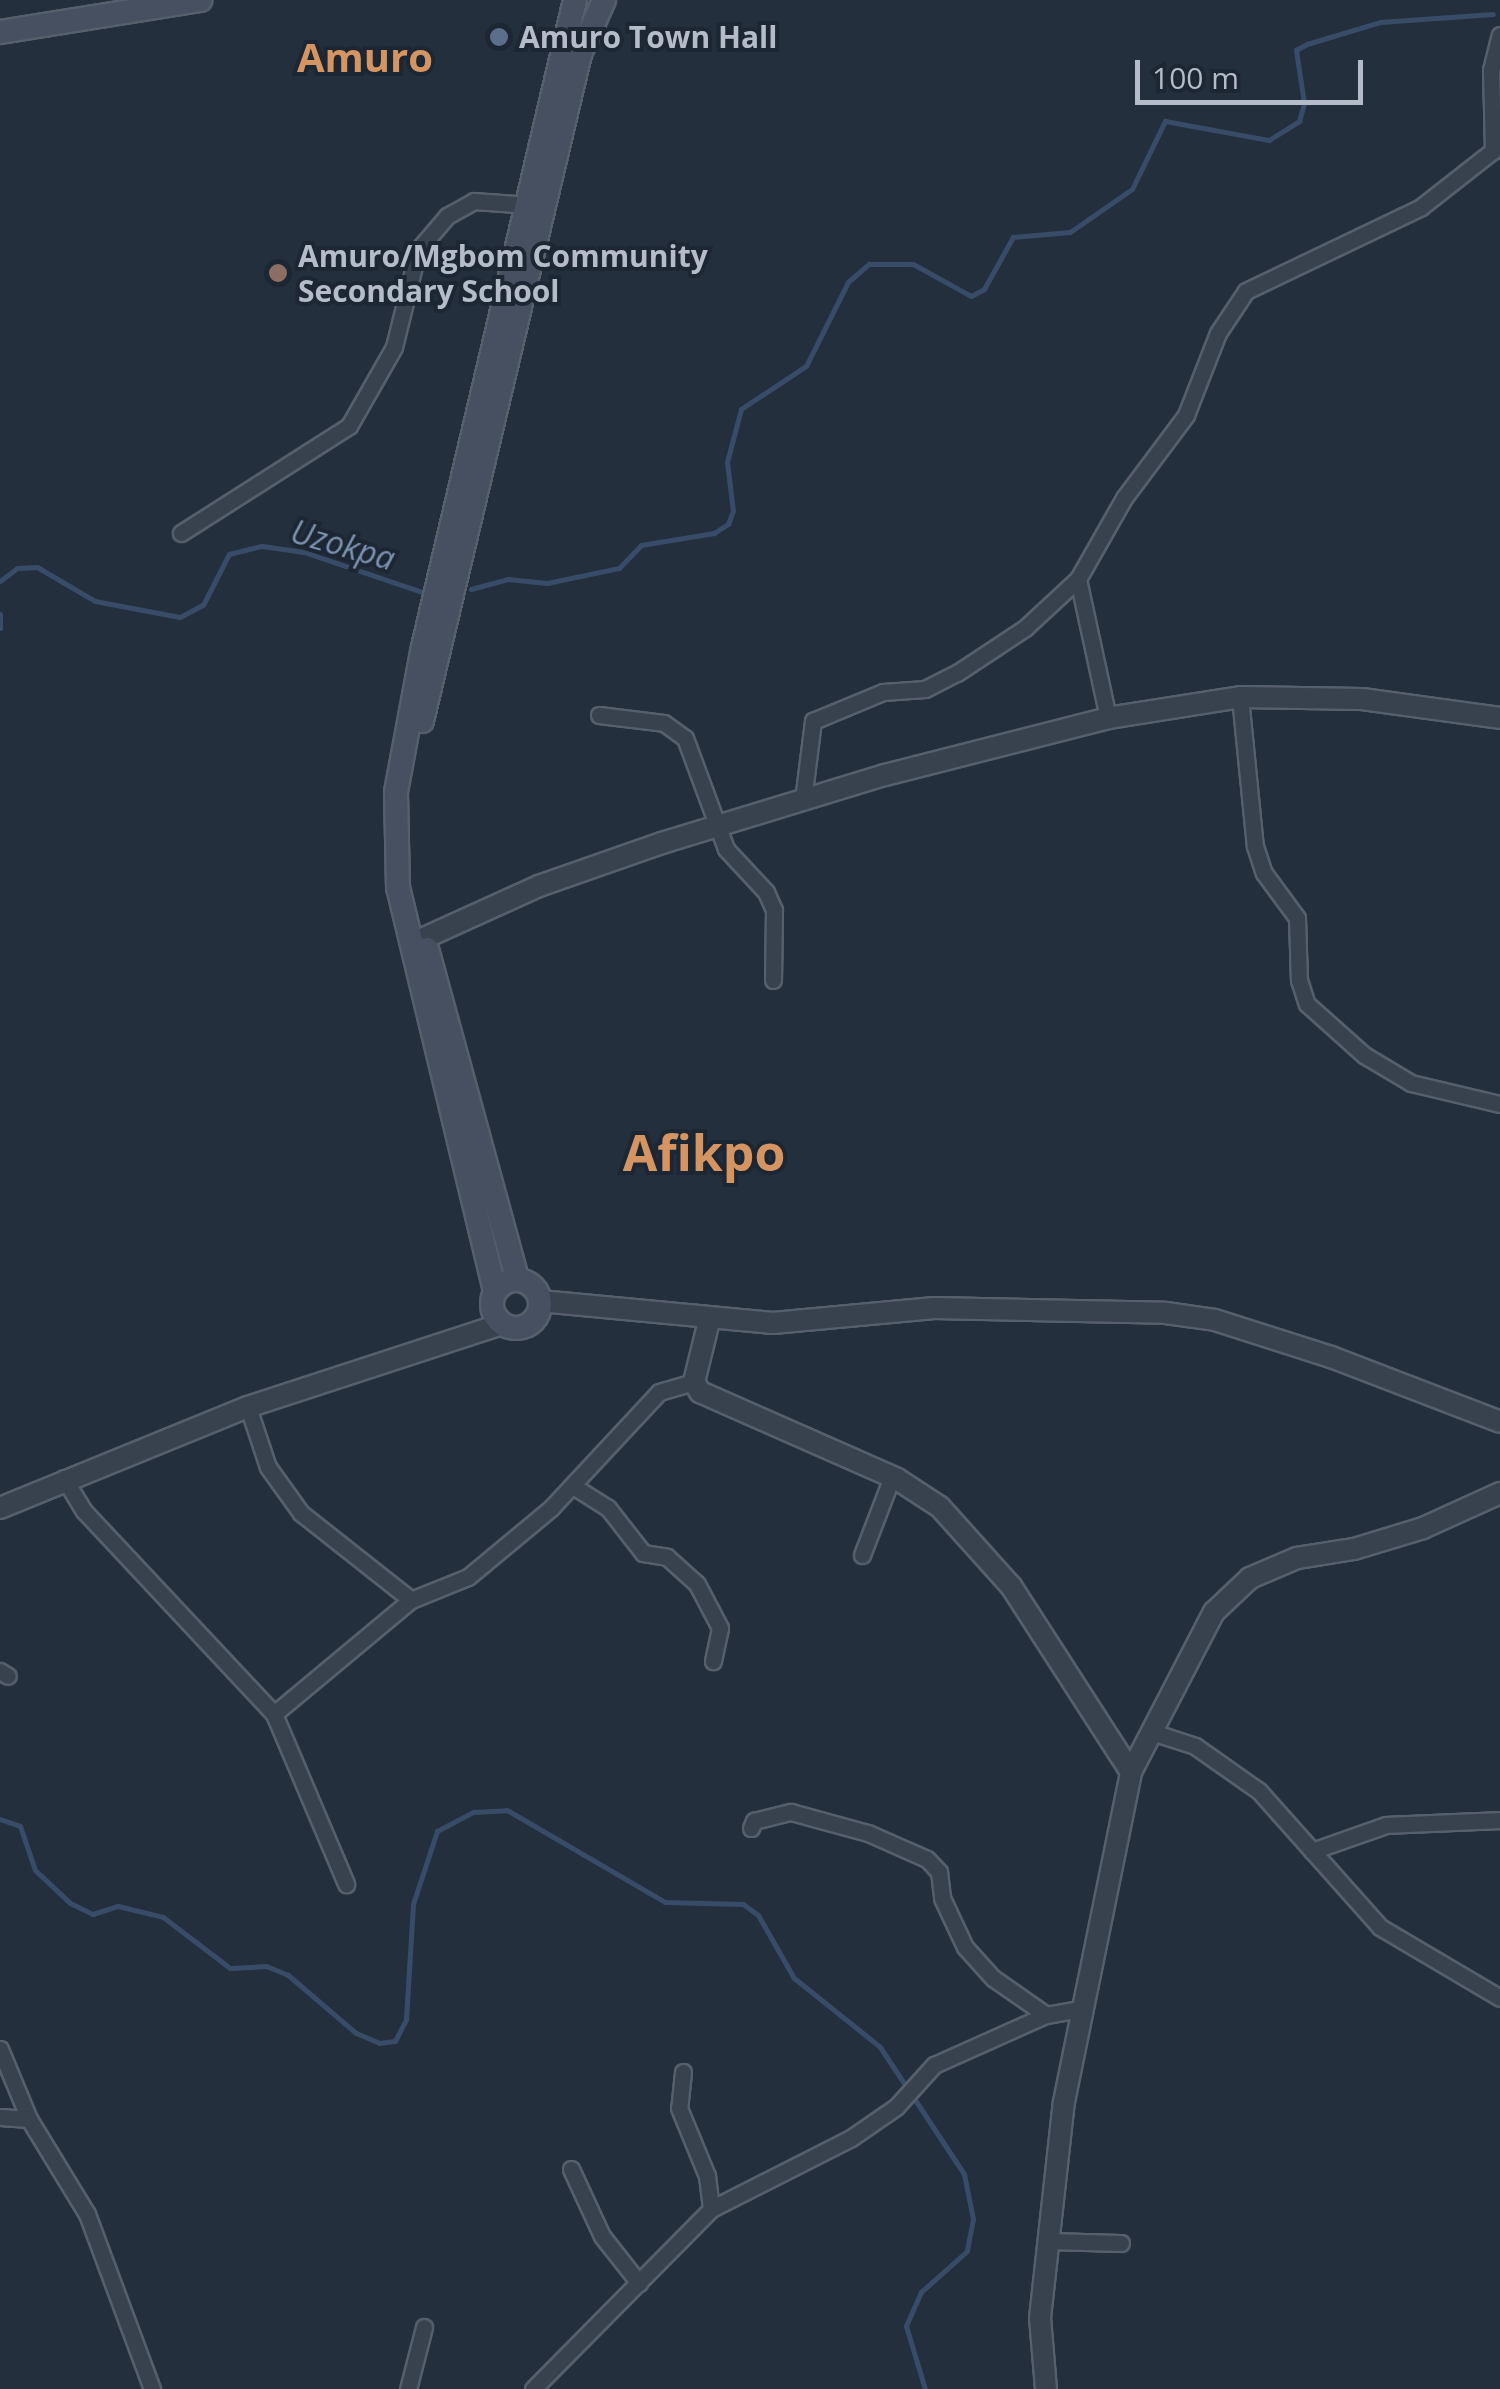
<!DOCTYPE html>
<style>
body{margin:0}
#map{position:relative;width:1500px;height:2389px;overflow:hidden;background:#242f3e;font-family:"Open Sans",sans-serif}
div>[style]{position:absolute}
.stream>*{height:5px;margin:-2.5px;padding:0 2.5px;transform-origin:2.5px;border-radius:2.5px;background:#394c67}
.roads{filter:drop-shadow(2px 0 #565f6c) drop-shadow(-2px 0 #565f6c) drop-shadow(0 2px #565f6c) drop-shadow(0 -2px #565f6c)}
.minor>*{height:15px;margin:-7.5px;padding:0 7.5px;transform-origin:7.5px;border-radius:7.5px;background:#38414e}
.tertiary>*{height:20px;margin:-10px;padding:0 10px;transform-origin:10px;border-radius:10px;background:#38414e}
.secondary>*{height:22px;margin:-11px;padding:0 11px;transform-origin:11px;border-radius:11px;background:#465061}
.secondary>.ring{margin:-11px;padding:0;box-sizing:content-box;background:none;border:22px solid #465061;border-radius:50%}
.dots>*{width:28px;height:28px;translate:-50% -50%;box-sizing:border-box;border:5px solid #1d2633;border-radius:50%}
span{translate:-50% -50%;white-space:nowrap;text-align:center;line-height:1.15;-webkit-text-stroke:8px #1d2633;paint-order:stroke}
.poi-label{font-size:30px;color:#b4bcc9;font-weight:700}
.left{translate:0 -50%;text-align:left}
.water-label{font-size:32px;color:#7c92b1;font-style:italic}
.district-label{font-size:40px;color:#d59563;font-weight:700}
.town-label{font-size:50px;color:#d59563;font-weight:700}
.scale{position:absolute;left:1135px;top:60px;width:228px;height:45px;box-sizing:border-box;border:5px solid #b4bcc9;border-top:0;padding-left:12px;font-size:30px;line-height:35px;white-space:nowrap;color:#b4bcc9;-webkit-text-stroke:8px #1d2633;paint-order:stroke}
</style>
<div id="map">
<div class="stream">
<div style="left:0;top:581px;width:21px;rotate:-37deg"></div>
<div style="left:17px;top:568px;width:20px;rotate:-3deg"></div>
<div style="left:37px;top:567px;width:67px;rotate:30.4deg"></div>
<div style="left:95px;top:601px;width:86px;rotate:10.7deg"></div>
<div style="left:180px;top:617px;width:26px;rotate:-28deg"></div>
<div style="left:203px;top:605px;width:57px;rotate:-63deg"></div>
<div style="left:229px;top:554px;width:34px;rotate:-14deg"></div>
<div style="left:262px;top:546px;width:42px;rotate:8.1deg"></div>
<div style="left:304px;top:552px;width:125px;rotate:18.7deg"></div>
<div style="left:471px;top:589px;width:38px;rotate:-15deg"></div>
<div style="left:508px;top:579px;width:39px;rotate:6deg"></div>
<div style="left:547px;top:583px;width:74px;rotate:-11.8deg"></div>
<div style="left:619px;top:568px;width:32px;rotate:-46deg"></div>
<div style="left:641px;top:545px;width:74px;rotate:-9.3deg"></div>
<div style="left:714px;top:533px;width:17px;rotate:-33deg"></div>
<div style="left:728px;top:524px;width:14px;rotate:-69deg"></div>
<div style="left:733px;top:511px;width:49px;rotate:-97deg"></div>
<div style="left:727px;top:462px;width:55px;rotate:-75.2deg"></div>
<div style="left:741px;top:409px;width:78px;rotate:-33.5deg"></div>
<div style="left:806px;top:366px;width:94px;rotate:-63.4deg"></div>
<div style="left:848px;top:282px;width:28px;rotate:-41deg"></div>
<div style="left:869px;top:264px;width:44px"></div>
<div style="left:913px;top:264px;width:66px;rotate:28.9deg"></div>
<div style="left:971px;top:296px;width:15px;rotate:-28deg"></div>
<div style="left:984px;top:289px;width:60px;rotate:-60.9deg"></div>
<div style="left:1013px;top:237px;width:57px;rotate:-5deg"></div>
<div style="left:1070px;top:232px;width:75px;rotate:-34.7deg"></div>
<div style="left:1132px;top:189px;width:76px;rotate:-64.1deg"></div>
<div style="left:1165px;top:121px;width:106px;rotate:10.4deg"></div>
<div style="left:1269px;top:140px;width:36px;rotate:-32deg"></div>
<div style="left:1299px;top:121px;width:19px;rotate:-74deg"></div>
<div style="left:1304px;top:103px;width:54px;rotate:-98.6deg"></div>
<div style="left:1296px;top:50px;width:13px;rotate:-29deg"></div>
<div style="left:1307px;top:44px;width:76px;rotate:-16.8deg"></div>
<div style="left:1380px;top:22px;width:113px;rotate:-4deg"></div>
<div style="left:0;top:614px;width:14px;rotate:90deg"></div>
<div style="left:0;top:1819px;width:21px;rotate:19deg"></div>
<div style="left:20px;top:1826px;width:46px;rotate:71.2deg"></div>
<div style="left:35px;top:1870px;width:48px;rotate:43.3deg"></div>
<div style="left:70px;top:1903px;width:25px;rotate:26deg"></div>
<div style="left:93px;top:1914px;width:26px;rotate:-18deg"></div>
<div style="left:118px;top:1906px;width:46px;rotate:13.7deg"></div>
<div style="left:163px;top:1917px;width:84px;rotate:37.3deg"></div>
<div style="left:230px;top:1968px;width:36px;rotate:-3deg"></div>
<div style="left:266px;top:1966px;width:24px;rotate:22deg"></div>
<div style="left:288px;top:1975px;width:89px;rotate:40.5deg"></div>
<div style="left:356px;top:2033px;width:25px;rotate:23deg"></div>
<div style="left:379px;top:2043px;width:16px;rotate:-7deg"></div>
<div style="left:395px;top:2041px;width:25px;rotate:-63deg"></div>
<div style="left:406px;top:2019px;width:115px;rotate:-86.5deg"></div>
<div style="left:413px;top:1904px;width:77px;rotate:-71.8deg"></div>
<div style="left:437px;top:1831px;width:41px;rotate:-27.8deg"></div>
<div style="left:473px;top:1812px;width:34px;rotate:-3deg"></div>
<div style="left:507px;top:1810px;width:183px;rotate:30.2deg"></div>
<div style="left:665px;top:1902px;width:78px;rotate:1.5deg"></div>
<div style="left:743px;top:1904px;width:19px;rotate:36deg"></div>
<div style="left:758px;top:1915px;width:73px;rotate:60.3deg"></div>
<div style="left:794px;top:1978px;width:110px;rotate:38.7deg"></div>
<div style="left:880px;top:2047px;width:152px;rotate:56.5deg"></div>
<div style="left:964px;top:2174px;width:46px;rotate:78.7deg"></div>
<div style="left:973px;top:2219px;width:33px;rotate:101deg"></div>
<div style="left:967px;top:2251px;width:62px;rotate:138.3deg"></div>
<div style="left:921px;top:2292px;width:37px;rotate:114deg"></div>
<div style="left:906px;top:2326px;width:66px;rotate:73.2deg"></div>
</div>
<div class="roads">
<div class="minor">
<div style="left:1493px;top:151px;width:81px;rotate:-91.4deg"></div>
<div style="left:1491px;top:70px;width:36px;rotate:-76deg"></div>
<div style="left:181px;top:533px;width:199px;rotate:-32.5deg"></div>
<div style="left:349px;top:426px;width:91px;rotate:-60.3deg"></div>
<div style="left:394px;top:347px;width:100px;rotate:-76.1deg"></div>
<div style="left:418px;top:250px;width:45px;rotate:-49.5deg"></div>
<div style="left:447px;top:216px;width:31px;rotate:-29deg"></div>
<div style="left:474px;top:201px;width:56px;rotate:4.1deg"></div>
<div style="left:1078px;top:579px;width:142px;rotate:77.8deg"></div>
<div style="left:1240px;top:697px;width:150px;rotate:84.3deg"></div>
<div style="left:1255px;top:846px;width:28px;rotate:72deg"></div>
<div style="left:1264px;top:873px;width:56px;rotate:53.7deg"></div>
<div style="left:1297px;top:918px;width:62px;rotate:88.2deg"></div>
<div style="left:1299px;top:980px;width:25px;rotate:72deg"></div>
<div style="left:1307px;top:1004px;width:76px;rotate:41.8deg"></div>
<div style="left:1364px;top:1055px;width:55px;rotate:30.8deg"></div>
<div style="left:1411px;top:1083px;width:91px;rotate:13.3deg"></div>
<div style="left:599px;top:715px;width:65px;rotate:7deg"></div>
<div style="left:664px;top:723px;width:26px;rotate:36deg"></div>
<div style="left:685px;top:738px;width:118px;rotate:69.7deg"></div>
<div style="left:726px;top:849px;width:59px;rotate:47.1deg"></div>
<div style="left:766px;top:892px;width:20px;rotate:66deg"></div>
<div style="left:774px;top:910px;width:70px;rotate:90.8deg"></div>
<div style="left:803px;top:800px;width:80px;rotate:-82.8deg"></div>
<div style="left:813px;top:721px;width:76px;rotate:-22.5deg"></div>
<div style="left:883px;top:692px;width:42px;rotate:-4.1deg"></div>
<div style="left:925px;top:689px;width:36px;rotate:-27deg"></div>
<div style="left:957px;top:673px;width:82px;rotate:-33.5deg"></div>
<div style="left:1025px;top:628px;width:72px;rotate:-42.8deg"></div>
<div style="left:1078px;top:579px;width:93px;rotate:-60.4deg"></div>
<div style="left:1124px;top:498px;width:104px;rotate:-53.2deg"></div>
<div style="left:1186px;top:415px;width:88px;rotate:-68.7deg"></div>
<div style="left:1218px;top:333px;width:50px;rotate:-56.3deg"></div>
<div style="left:1246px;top:291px;width:194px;rotate:-25.6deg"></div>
<div style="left:1421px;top:207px;width:100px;rotate:-38.1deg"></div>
<div style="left:248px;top:1407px;width:63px;rotate:71.6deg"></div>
<div style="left:268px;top:1467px;width:57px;rotate:54.3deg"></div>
<div style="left:301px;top:1513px;width:140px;rotate:38.3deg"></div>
<div style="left:64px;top:1478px;width:39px;rotate:59deg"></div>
<div style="left:84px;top:1511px;width:278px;rotate:46.9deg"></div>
<div style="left:274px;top:1714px;width:185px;rotate:67deg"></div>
<div style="left:573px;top:1486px;width:41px;rotate:32.2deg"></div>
<div style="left:608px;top:1508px;width:57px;rotate:52.1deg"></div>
<div style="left:643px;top:1553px;width:24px;rotate:9deg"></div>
<div style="left:667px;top:1557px;width:40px;rotate:42deg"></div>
<div style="left:697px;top:1584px;width:50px;rotate:62.4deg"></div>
<div style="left:720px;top:1628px;width:34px;rotate:102deg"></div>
<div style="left:862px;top:1555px;width:84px;rotate:-69deg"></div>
<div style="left:0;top:1671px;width:9px;rotate:32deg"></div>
<div style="left:274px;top:1714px;width:178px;rotate:-39.8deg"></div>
<div style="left:411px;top:1600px;width:61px;rotate:-22deg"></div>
<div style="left:468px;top:1577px;width:108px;rotate:-39.7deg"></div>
<div style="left:551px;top:1508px;width:158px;rotate:-47deg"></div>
<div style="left:659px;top:1392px;width:36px;rotate:-16deg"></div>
<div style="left:1155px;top:1733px;width:42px;rotate:18deg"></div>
<div style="left:1195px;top:1746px;width:78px;rotate:35.1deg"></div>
<div style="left:1259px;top:1791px;width:182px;rotate:48.3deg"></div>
<div style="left:1380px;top:1927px;width:139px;rotate:30.6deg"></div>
<div style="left:751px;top:1828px;width:8px;rotate:-67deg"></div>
<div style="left:754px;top:1821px;width:38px;rotate:-14deg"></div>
<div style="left:791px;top:1812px;width:80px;rotate:15.3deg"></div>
<div style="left:868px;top:1833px;width:64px;rotate:23.8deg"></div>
<div style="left:927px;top:1859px;width:18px;rotate:47deg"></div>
<div style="left:939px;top:1872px;width:26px;rotate:83deg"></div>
<div style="left:942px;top:1898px;width:54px;rotate:64.9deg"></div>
<div style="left:965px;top:1947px;width:42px;rotate:47.9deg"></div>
<div style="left:993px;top:1978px;width:65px;rotate:34.9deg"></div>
<div style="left:1046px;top:2015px;width:36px;rotate:-10deg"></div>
<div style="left:1312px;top:1851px;width:78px;rotate:-19.4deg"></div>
<div style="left:1386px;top:1825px;width:114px;rotate:-2.5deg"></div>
<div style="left:0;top:2049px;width:76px;rotate:67.5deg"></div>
<div style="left:29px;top:2119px;width:111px;rotate:58.6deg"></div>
<div style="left:87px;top:2214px;width:187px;rotate:69.6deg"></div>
<div style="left:683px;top:2072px;width:36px;rotate:96deg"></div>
<div style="left:679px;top:2108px;width:74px;rotate:67.6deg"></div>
<div style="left:707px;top:2176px;width:33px;rotate:83deg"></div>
<div style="left:0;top:2117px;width:29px;rotate:4deg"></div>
<div style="left:571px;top:2169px;width:74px;rotate:65.2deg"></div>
<div style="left:602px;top:2236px;width:60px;rotate:51.8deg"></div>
<div style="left:1049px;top:2241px;width:72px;rotate:1.6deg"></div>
<div style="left:408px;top:2389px;width:64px;rotate:-75.5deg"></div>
<div style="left:533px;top:2389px;width:253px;rotate:-45.3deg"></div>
<div style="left:711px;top:2209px;width:157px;rotate:-26.9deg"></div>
<div style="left:851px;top:2138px;width:55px;rotate:-34.6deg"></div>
<div style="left:896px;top:2107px;width:57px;rotate:-47.9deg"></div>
<div style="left:934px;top:2065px;width:123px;rotate:-24.1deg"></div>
</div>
<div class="tertiary">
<div style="left:411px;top:944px;width:141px;rotate:-24.4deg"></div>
<div style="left:539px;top:886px;width:130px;rotate:-19.3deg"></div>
<div style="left:662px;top:843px;width:233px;rotate:-17deg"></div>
<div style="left:885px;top:775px;width:230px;rotate:-14.3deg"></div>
<div style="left:1108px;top:718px;width:134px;rotate:-9deg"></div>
<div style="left:1240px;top:697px;width:122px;rotate:0.9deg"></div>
<div style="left:1362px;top:699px;width:139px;rotate:7.8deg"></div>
<div style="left:540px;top:1301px;width:234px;rotate:5.4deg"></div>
<div style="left:773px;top:1323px;width:162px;rotate:-5.3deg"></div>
<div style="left:934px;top:1308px;width:232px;rotate:1.2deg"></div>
<div style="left:1166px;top:1313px;width:49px;rotate:8.1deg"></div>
<div style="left:1215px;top:1320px;width:122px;rotate:17.7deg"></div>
<div style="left:1331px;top:1357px;width:181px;rotate:21deg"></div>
<div style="left:709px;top:1321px;width:63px;rotate:103.8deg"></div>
<div style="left:694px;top:1382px;width:12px;rotate:59deg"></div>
<div style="left:700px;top:1392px;width:215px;rotate:23.8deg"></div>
<div style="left:897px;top:1479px;width:51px;rotate:33.1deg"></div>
<div style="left:940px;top:1507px;width:106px;rotate:48.1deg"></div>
<div style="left:1011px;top:1586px;width:221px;rotate:57.2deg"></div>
<div style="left:0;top:1508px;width:268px;rotate:-22.2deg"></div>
<div style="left:248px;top:1407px;width:267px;rotate:-18.1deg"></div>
<div style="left:1046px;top:2389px;width:71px;rotate:-94.8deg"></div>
<div style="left:1040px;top:2318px;width:217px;rotate:-83.7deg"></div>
<div style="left:1064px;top:2102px;width:337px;rotate:-78.5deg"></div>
<div style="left:1131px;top:1772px;width:180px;rotate:-62.6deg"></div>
<div style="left:1214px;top:1612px;width:50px;rotate:-43.4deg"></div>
<div style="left:1250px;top:1578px;width:51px;rotate:-23.1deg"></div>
<div style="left:1297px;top:1558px;width:58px;rotate:-9deg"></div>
<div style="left:1354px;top:1549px;width:72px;rotate:-16.9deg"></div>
<div style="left:1423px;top:1528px;width:85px;rotate:-24.4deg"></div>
</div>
<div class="secondary">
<div style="left:0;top:32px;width:203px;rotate:-9.1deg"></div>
<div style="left:422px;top:721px;width:685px;rotate:-76.67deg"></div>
<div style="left:580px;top:54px;width:59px;rotate:-66deg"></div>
<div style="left:427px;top:949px;width:342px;rotate:74.7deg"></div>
<div class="ring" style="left:492px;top:1280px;width:26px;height:26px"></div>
<div style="left:495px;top:1291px;width:415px;rotate:-103.5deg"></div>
<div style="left:398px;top:888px;width:96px;rotate:-91.2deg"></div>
<div style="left:396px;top:792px;width:147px;rotate:-79.5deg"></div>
<div style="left:423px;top:647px;width:665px;rotate:-76.78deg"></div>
</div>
</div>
<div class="dots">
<div style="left:499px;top:37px;background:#5c6f8a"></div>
<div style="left:278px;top:273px;background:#8d6e63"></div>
</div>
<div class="poi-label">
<span class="left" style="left:519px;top:37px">Amuro Town Hall</span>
<span class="left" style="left:298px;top:273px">Amuro/Mgbom Community<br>Secondary School</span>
</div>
<div class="water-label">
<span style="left:343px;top:545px;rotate:16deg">Uzokpa</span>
</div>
<div class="district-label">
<span style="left:365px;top:57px">Amuro</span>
</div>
<div class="town-label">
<span style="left:704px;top:1153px">Afikpo</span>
</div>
<div class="scale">100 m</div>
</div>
